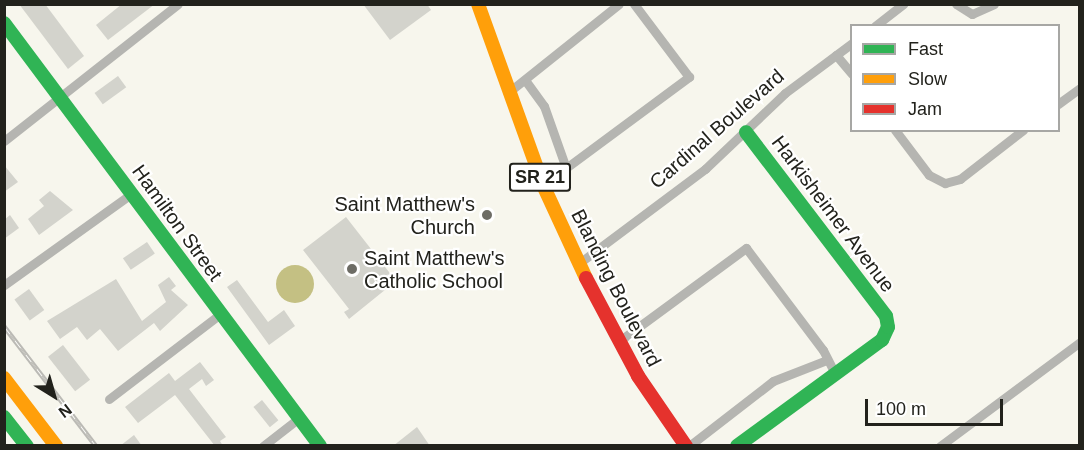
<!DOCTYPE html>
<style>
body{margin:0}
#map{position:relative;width:1084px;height:450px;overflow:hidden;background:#f7f6ed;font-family:Arial,sans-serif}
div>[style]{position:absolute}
.water>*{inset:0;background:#c4c083}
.round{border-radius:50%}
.building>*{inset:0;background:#d3d3cc;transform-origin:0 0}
.street>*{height:9px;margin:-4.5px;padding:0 4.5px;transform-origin:4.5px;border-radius:4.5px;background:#b5b5b1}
.fast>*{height:14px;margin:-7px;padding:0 7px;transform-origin:7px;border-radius:7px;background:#30b455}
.slow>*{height:14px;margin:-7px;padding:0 7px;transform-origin:7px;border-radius:7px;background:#ff9f0a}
.jam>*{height:14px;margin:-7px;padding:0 7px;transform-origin:7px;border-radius:7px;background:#e5322d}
.rail>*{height:5px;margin-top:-2.5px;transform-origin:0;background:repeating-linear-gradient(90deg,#fff 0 9px,#bbbab5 0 18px);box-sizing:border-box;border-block:2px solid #bbbab5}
.dots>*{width:16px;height:16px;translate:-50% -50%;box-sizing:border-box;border:3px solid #fff;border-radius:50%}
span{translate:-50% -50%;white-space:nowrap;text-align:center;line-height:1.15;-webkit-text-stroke:4.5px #fff;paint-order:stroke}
.shield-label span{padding:2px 4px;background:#fff;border:2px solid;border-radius:4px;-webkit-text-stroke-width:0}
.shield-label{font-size:18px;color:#22221c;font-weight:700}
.street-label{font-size:20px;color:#22221c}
.poi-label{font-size:20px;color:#22221c}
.right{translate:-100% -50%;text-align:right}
.left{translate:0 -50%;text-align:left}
.frame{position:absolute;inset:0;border:6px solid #22221c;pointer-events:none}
.legend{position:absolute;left:850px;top:24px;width:210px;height:108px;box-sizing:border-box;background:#fff;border:2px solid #a7a7a4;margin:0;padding:8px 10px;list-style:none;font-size:18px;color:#22221c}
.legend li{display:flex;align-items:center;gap:12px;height:30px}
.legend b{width:30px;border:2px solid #a7a7a4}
.north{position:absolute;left:24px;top:366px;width:60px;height:60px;-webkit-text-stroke:4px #fff;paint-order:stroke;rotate:143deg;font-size:16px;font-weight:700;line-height:24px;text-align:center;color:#22221c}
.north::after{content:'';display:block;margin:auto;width:21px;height:27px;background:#22221c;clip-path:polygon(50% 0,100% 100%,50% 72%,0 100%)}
.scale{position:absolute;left:865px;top:399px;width:138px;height:27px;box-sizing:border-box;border:3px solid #22221c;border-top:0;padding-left:8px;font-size:18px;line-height:21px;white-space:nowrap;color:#22221c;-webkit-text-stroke:4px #fff;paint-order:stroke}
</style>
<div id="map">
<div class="water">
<div class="round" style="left:276px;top:265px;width:38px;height:38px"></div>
</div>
<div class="building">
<div style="clip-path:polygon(19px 4px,45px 4px,84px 56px,68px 69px)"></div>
<div style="clip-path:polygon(122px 4px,155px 4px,108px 40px,96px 25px)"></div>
<div style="clip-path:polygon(363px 4px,427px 4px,431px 10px,390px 40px)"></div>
<div style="left:118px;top:76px;width:14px;height:29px;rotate:54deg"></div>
<div style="clip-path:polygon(4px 165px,18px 182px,4px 192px)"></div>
<div style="clip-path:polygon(50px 191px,73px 210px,39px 235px,28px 219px,44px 206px,39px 200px)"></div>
<div style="clip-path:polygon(10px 215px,19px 228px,4px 239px,4px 220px)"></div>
<div style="clip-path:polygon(346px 217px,396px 281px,349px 319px,344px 312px,349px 309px,303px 250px)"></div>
<div style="left:147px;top:242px;width:14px;height:29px;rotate:56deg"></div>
<div style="clip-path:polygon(169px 277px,176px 286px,171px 290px,188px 305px,160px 331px,154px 323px,118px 351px,100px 329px,87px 340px,77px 327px,60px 339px,47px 321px,116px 279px,142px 321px,166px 302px,158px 285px)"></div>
<div style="clip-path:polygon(237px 280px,268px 322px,284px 310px,295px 326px,269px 345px,227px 287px)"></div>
<div style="left:29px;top:289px;width:26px;height:18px;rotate:54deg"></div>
<div style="left:63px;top:345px;width:44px;height:19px;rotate:52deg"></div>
<div style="clip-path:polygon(200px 362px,214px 380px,206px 386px,202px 379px,189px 389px,226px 437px,220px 441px,223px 446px,215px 446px,175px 395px,138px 423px,125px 407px,169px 373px,175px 381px)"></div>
<div style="left:262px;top:400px;width:26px;height:11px;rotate:51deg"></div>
<div style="clip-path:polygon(417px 427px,430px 446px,393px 446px)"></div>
<div style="clip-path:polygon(134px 435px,142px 446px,120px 446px)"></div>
</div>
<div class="street">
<div style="left:956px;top:4px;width:19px;rotate:32deg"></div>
<div style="left:972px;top:14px;width:24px;rotate:-24deg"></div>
<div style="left:875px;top:26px;width:36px;rotate:-38deg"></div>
<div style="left:836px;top:55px;width:25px;rotate:50deg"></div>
<div style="left:525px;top:80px;width:32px;rotate:54deg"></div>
<div style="left:544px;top:106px;width:66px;rotate:70.5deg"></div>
<div style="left:510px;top:91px;width:139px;rotate:-38.6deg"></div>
<div style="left:1058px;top:104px;width:27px;rotate:-36deg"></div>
<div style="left:895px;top:130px;width:56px;rotate:52.9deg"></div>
<div style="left:929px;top:175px;width:18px;rotate:27deg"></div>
<div style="left:945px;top:183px;width:16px;rotate:-15deg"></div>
<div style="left:960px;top:179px;width:80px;rotate:-37.9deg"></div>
<div style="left:4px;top:141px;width:221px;rotate:-38.2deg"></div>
<div style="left:543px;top:185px;width:182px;rotate:-36.5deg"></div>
<div style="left:689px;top:77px;width:91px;rotate:-127deg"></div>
<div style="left:578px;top:264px;width:159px;rotate:-36.8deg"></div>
<div style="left:705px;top:169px;width:110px;rotate:-43.5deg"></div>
<div style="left:785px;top:93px;width:84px;rotate:-36.7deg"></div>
<div style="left:4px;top:285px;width:156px;rotate:-35.6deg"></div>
<div style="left:618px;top:342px;width:159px;rotate:-36.3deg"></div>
<div style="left:746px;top:248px;width:128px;rotate:53deg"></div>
<div style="left:823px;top:350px;width:28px;rotate:63deg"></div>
<div style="left:109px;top:399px;width:140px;rotate:-37.4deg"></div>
<div style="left:263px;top:446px;width:46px;rotate:-37.9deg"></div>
<div style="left:689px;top:446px;width:106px;rotate:-37.7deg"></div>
<div style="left:773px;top:381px;width:58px;rotate:-21.3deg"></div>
<div style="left:940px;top:446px;width:174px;rotate:-36.6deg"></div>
</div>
<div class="fast">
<div style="left:4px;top:23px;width:528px;rotate:53.24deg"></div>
<div style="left:4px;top:417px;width:37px;rotate:52deg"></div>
<div style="left:737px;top:446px;width:180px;rotate:-36.2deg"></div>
<div style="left:882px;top:340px;width:14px;rotate:-65deg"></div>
<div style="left:888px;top:327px;width:11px;rotate:-100deg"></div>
<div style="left:886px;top:316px;width:231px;rotate:-127.3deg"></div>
</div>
<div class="slow">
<div style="left:478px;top:4px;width:192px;rotate:70.2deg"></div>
<div style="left:543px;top:185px;width:102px;rotate:65.2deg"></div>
<div style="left:4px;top:378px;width:86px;rotate:52.6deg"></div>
</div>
<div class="jam">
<div style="left:586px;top:278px;width:111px;rotate:62deg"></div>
<div style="left:638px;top:376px;width:85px;rotate:55.6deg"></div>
</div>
<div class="rail">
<div style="left:4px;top:326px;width:151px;rotate:52.5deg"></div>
</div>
<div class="dots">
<div style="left:487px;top:215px;background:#6d6c65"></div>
<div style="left:352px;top:269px;background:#6d6c65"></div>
</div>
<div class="shield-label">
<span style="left:540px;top:177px">SR 21</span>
</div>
<div class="street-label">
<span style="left:717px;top:129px;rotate:-41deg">Cardinal Boulevard</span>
<span style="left:833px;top:214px;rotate:53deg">Harkisheimer Avenue</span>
<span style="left:177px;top:223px;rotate:54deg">Hamilton Street</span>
<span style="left:616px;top:288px;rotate:63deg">Blanding Boulevard</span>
</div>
<div class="poi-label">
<span class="right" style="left:475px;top:216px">Saint Matthew's<br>Church</span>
<span class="left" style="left:364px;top:270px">Saint Matthew's<br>Catholic School</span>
</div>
<div class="frame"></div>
<ul class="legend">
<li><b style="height:8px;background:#30b455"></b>Fast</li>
<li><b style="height:8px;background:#ff9f0a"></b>Slow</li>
<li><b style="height:8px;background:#e5322d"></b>Jam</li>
</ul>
<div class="north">N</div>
<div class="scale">100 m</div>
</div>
